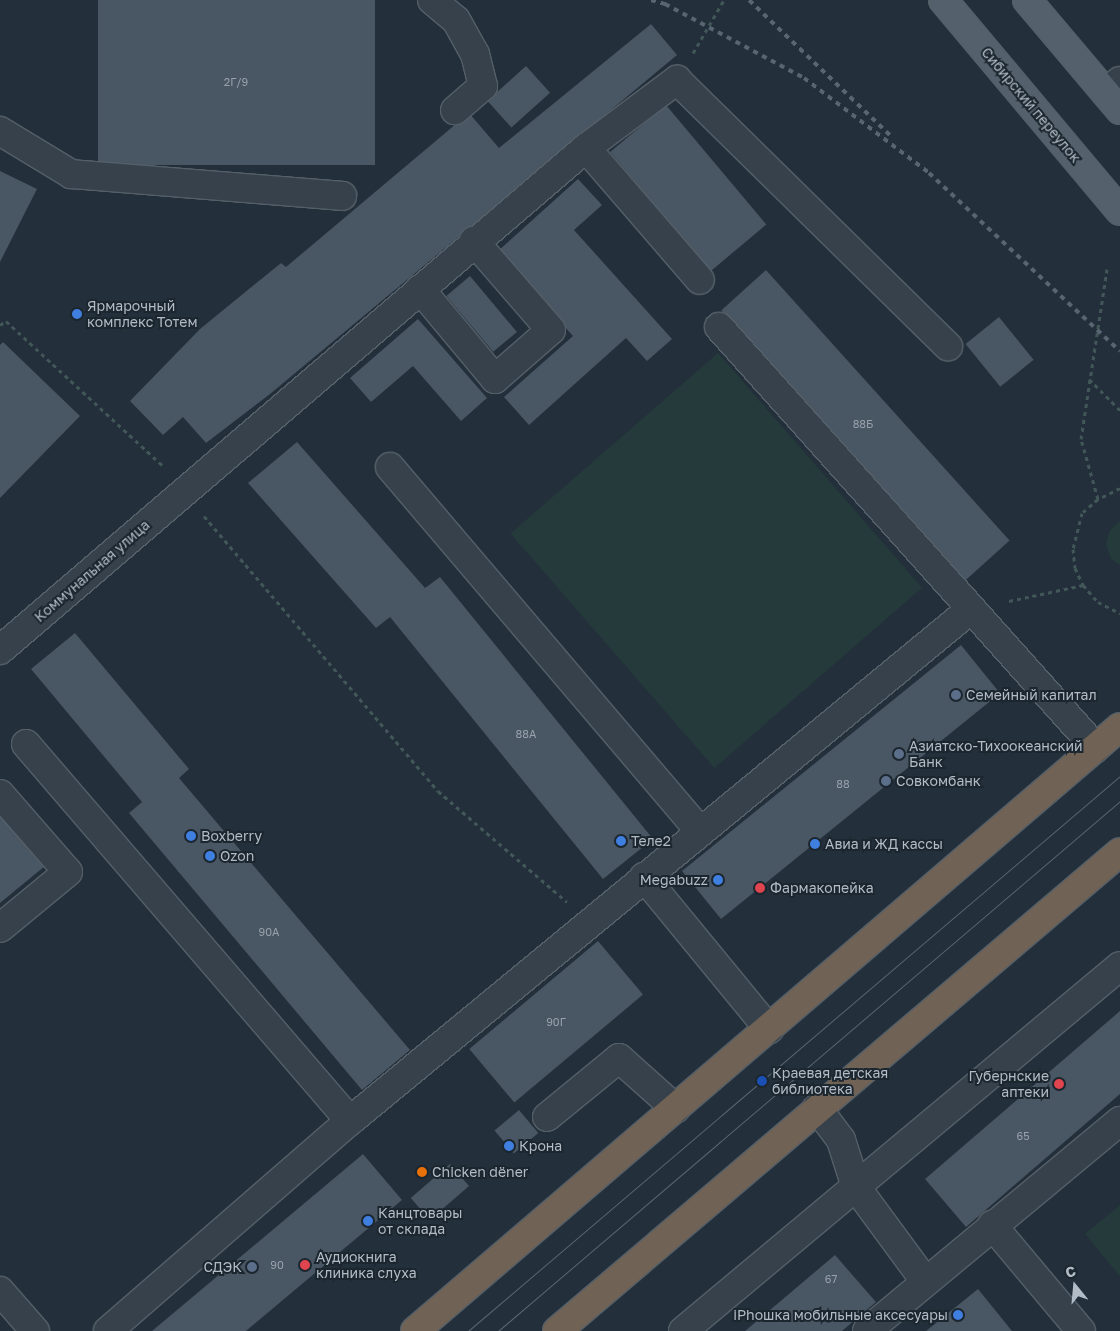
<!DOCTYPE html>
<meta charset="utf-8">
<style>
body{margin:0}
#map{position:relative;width:1120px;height:1331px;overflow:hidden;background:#232f3a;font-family:"Golos Text",sans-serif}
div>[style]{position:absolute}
.green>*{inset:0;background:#253b3b;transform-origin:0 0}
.building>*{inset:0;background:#495663;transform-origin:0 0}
.path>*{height:3px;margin-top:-1.5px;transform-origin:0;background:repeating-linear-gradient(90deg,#425858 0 4px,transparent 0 8px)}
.roads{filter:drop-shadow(1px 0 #555f68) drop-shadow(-1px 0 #555f68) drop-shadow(0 1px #555f68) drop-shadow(0 -1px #555f68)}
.minor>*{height:28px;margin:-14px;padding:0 14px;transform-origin:14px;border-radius:14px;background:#36414b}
.major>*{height:28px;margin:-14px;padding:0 14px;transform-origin:14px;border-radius:14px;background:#54606b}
.highway>*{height:28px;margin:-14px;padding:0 14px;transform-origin:14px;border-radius:14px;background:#706254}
.tram>*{height:1px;margin:-0.5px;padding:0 0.5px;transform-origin:0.5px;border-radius:0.5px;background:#586572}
.rail>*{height:4px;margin-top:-2px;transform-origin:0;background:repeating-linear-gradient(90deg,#586572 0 5px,transparent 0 10px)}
.dots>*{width:14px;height:14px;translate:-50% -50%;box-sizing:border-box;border:2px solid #1c262f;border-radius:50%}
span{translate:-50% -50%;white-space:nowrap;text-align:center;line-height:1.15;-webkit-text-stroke:4px #1c262f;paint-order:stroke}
.number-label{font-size:11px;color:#98a2ad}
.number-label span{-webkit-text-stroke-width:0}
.street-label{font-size:14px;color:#b2bcc6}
.poi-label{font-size:14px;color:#b2bcc6}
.left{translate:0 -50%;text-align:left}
.right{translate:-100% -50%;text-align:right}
.north{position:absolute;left:1050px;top:1261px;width:50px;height:50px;-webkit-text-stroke:4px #1c262f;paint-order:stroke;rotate:343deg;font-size:14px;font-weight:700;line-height:20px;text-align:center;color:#b2bcc6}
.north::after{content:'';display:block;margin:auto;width:18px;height:22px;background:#b2bcc6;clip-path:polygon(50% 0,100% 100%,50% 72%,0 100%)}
</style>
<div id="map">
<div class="green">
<div style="left:718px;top:353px;width:311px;height:275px;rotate:49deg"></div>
<div style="clip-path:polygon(1120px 521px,1120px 565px,1111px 559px,1106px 544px,1110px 530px)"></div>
<div style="clip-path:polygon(1120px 1205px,1120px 1276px,1085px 1234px)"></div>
</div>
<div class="building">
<div style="left:98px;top:0;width:277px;height:165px"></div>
<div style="clip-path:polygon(651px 24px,677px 55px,270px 394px,206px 443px,183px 417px,163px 435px,130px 401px,200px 329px,281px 263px,286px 267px,469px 113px,499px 148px)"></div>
<div style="left:526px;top:66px;width:36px;height:52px;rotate:48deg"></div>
<div style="left:666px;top:105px;width:156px;height:73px;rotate:50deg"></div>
<div style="clip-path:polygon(0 171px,37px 189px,0 262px)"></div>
<div style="clip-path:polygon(578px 179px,602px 205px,574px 230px,672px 339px,647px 361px,626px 338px,529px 425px,504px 397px,573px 336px,497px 252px)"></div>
<div style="left:766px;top:270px;width:364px;height:60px;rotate:48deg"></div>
<div style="left:470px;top:276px;width:73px;height:31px;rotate:50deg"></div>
<div style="left:999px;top:317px;width:55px;height:43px;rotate:51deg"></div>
<div style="clip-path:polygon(418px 319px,487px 398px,461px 421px,413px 366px,371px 402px,350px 378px)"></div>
<div style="clip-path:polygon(3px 342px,80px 416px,0 498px,0 345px)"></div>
<div style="clip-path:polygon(297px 442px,425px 588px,440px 577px,653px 839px,603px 879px,390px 617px,376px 628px,248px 483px)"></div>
<div style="clip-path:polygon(75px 633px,189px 769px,179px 778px,410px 1050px,362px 1090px,129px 813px,142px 802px,31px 669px)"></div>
<div style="left:961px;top:645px;width:62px;height:359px;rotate:51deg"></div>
<div style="clip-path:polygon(0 812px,45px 866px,0 903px)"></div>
<div style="left:598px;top:941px;width:70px;height:168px;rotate:50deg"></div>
<div style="clip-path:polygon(1120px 1011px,1120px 1094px,966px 1227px,925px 1179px)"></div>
<div style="left:519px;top:1110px;width:30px;height:32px;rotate:50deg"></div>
<div style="clip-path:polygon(363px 1154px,402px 1200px,246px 1331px,152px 1331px)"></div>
<div style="left:450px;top:1164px;width:29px;height:52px;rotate:49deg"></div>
<div style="clip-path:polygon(835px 1255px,876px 1302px,842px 1331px,745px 1331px)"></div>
<div style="clip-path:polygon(978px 1289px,1012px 1331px,926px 1331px)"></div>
</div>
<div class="path">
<div style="left:693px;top:53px;width:61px;rotate:-59.7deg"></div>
<div style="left:0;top:325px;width:7px;rotate:-34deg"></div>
<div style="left:6px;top:321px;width:215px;rotate:42.7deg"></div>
<div style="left:1089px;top:379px;width:44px;rotate:45deg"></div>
<div style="left:1120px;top:488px;width:25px;rotate:153deg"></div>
<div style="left:1098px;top:499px;width:21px;rotate:139deg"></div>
<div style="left:1082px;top:513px;width:37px;rotate:104deg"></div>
<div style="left:1073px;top:549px;width:19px;rotate:84deg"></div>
<div style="left:1075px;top:568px;width:19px;rotate:65deg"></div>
<div style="left:1083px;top:585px;width:23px;rotate:49deg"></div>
<div style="left:1098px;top:602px;width:25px;rotate:27deg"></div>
<div style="left:1098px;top:499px;width:62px;rotate:-105.8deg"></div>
<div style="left:1081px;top:439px;width:172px;rotate:-81.3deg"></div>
<div style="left:204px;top:516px;width:361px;rotate:49.6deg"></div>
<div style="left:438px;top:791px;width:170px;rotate:40.7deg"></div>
<div style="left:1009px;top:601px;width:76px;rotate:-12.2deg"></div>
</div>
<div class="roads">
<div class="minor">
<div style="left:432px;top:0;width:31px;rotate:40deg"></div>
<div style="left:456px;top:20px;width:39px;rotate:61deg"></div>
<div style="left:475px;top:54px;width:33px;rotate:76deg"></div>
<div style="left:483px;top:86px;width:37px;rotate:139deg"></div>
<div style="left:1106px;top:93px;width:18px;rotate:-41deg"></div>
<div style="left:0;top:131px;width:83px;rotate:31.2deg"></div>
<div style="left:71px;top:174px;width:272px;rotate:4.6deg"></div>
<div style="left:586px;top:148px;width:114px;rotate:-36.8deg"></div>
<div style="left:677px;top:80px;width:380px;rotate:44.5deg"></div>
<div style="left:420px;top:289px;width:117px;rotate:50.2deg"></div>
<div style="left:495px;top:379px;width:74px;rotate:-41.2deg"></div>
<div style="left:551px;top:330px;width:118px;rotate:-130.9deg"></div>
<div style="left:719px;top:327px;width:565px;rotate:48.16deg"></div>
<div style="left:390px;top:467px;width:477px;rotate:49.6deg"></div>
<div style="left:0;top:650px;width:772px;rotate:-40.59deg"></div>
<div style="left:586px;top:148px;width:174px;rotate:49.2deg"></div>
<div style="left:26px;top:744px;width:497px;rotate:49.3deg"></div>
<div style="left:0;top:794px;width:103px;rotate:48.9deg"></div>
<div style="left:68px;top:872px;width:88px;rotate:140.5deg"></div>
<div style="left:644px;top:877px;width:197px;rotate:50.6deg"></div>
<div style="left:817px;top:1108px;width:40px;rotate:53deg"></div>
<div style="left:841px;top:1140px;width:49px;rotate:72.3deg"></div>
<div style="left:856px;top:1187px;width:117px;rotate:53.7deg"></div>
<div style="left:547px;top:1117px;width:93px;rotate:-39.3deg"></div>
<div style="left:619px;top:1058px;width:76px;rotate:41.8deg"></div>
<div style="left:992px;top:1225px;width:138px;rotate:50deg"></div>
<div style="left:0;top:1291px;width:53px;rotate:48.8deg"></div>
<div style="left:108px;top:1331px;width:320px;rotate:-41deg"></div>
<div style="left:350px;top:1121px;width:805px;rotate:-39.5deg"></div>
<div style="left:683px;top:1331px;width:569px;rotate:-39.87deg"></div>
<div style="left:867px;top:1331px;width:329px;rotate:-39.7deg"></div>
</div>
<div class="major">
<div style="left:943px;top:0;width:275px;rotate:50deg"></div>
<div style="left:1027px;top:0;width:144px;rotate:49.8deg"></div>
</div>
<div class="highway">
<div style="left:415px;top:1331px;width:928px;rotate:-40.59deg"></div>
<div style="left:557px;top:1331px;width:739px;rotate:-40.39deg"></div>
</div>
</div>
<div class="tram">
<div style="left:468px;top:1331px;width:856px;rotate:-40.41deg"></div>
<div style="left:498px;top:1331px;width:817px;rotate:-40.43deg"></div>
</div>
<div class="rail">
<div style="left:651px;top:0;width:15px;rotate:16deg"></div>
<div style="left:665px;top:4px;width:157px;rotate:28deg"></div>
<div style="left:804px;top:78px;width:157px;rotate:37.2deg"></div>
<div style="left:929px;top:173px;width:261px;rotate:43deg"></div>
<div style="left:749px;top:0;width:199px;rotate:43.8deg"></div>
</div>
<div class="dots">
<div style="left:77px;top:314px;background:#3f7fe0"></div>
<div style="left:956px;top:695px;background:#5c6f8a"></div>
<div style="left:899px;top:754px;background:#5c6f8a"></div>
<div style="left:886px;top:781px;background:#5c6f8a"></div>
<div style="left:191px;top:836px;background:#3f7fe0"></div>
<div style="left:621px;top:841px;background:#3f7fe0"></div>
<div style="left:815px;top:844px;background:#3f7fe0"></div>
<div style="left:210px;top:856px;background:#3f7fe0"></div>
<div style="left:718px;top:880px;background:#3f7fe0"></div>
<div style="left:760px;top:888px;background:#e0444e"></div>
<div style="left:762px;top:1081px;background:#1a4fb4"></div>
<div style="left:1059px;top:1084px;background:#e0444e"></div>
<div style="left:509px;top:1146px;background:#3f7fe0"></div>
<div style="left:422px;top:1172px;background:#e8710a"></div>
<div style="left:368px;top:1221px;background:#3f7fe0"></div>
<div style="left:305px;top:1265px;background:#e0444e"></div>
<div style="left:252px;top:1267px;background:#5c6f8a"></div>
<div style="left:958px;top:1315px;background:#3f7fe0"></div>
</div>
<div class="number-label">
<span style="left:236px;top:82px">2Г/9</span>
<span style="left:863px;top:424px">88Б</span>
<span style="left:526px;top:734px">88А</span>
<span style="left:843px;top:784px">88</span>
<span style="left:269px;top:932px">90А</span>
<span style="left:556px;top:1022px">90Г</span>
<span style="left:1023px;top:1136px">65</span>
<span style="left:277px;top:1265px">90</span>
<span style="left:831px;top:1279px">67</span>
</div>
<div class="street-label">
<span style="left:1031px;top:105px;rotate:50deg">Сибирский переулок</span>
<span style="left:92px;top:571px;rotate:-41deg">Коммунальная улица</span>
</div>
<div class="poi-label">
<span class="left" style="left:87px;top:314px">Ярмарочный<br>комплекс Тотем</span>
<span class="left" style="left:966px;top:695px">Семейный капитал</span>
<span class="left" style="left:909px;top:754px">Азиатско-Тихоокеанский<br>Банк</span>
<span class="left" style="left:896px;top:781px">Совкомбанк</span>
<span class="left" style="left:201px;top:836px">Boxberry</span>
<span class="left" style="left:631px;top:841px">Теле2</span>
<span class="left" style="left:825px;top:844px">Авиа и ЖД кассы</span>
<span class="left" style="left:220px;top:856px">Ozon</span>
<span class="right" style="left:708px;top:880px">Megabuzz</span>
<span class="left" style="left:770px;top:888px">Фармакопейка</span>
<span class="left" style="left:772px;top:1081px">Краевая детская<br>библиотека</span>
<span class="right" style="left:1049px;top:1084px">Губернские<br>аптеки</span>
<span class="left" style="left:519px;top:1146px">Крона</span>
<span class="left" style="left:432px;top:1172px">Chicken dëner</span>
<span class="left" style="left:378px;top:1221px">Канцтовары<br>от склада</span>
<span class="left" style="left:316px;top:1265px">Аудиокнига<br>клиника слуха</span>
<span class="right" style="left:242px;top:1267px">СДЭК</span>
<span class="right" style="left:948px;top:1315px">iPhoшка мобильные аксесуары</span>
</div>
<div class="north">С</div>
</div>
